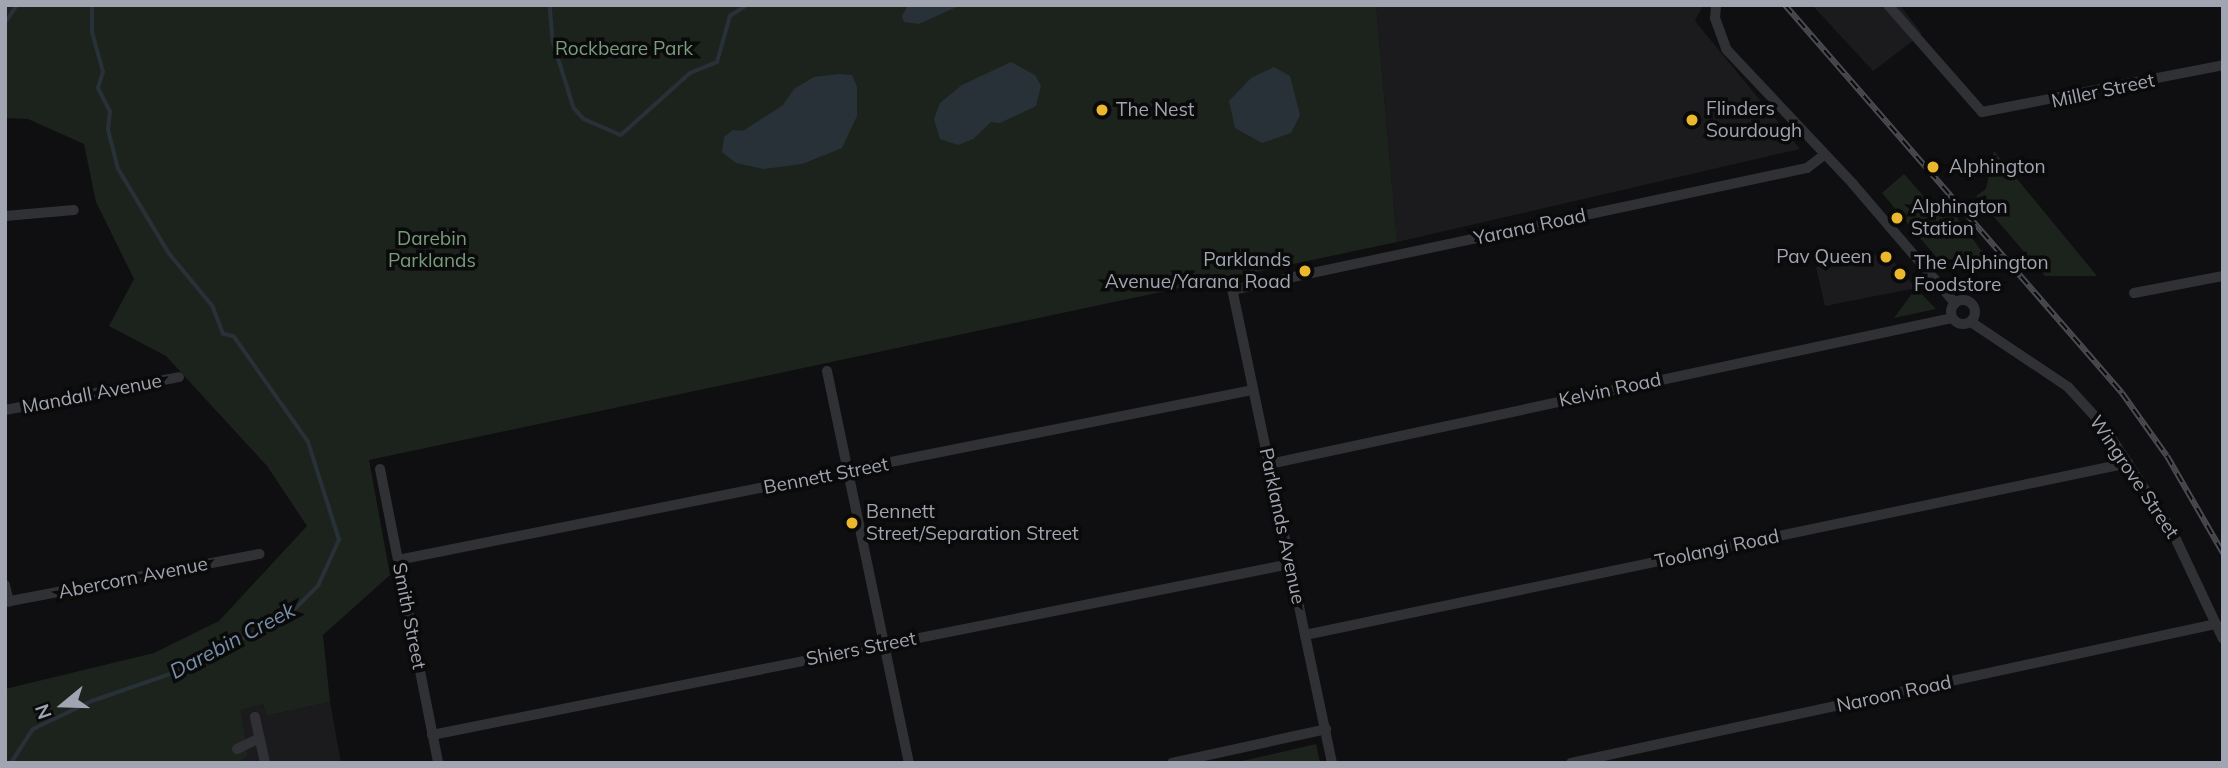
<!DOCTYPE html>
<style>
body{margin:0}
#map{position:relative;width:2228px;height:768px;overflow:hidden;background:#0f0f11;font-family:Mulish,sans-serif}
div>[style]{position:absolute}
.built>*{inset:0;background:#1b1b1d}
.green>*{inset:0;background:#1c231d}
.water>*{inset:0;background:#293138}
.stream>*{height:3.5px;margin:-1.75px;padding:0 1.75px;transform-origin:1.75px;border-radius:1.75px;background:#293138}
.street>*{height:10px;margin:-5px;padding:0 5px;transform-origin:5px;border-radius:5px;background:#303135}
.street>.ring{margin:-5px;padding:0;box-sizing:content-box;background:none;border:10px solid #303135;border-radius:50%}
.rail>*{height:6px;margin-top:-3px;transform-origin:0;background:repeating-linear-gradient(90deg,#0a0a0b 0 10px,#494b50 0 20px);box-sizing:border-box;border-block:2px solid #494b50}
.dots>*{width:19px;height:19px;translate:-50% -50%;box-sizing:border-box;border:4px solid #0a0a0b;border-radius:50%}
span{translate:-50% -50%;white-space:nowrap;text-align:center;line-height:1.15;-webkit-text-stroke:7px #0a0a0b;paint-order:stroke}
.park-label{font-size:19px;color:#789c7d}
.street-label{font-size:19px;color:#a1a5b1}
.poi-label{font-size:19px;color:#a1a5b1}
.left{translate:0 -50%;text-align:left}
.right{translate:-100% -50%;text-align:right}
.water-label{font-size:21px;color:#7890ac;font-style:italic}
.frame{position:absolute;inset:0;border:7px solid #a1a5b1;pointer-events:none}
.north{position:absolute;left:28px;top:670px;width:70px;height:70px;-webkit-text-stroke:5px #0a0a0b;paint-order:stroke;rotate:251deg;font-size:19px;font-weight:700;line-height:28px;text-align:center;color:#a1a5b1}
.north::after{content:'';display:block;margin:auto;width:24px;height:32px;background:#a1a5b1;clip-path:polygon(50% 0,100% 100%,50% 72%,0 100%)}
</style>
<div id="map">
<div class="built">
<div style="clip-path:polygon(1376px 5px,1703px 5px,1695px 21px,1800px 149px,1397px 242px)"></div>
<div style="clip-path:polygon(1812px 5px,1900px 5px,1922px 34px,1873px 71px)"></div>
<div style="clip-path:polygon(1886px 253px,1916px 288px,1825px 306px,1816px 267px)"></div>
<div style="clip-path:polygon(330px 702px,341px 763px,236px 763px,248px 756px,241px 710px,263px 704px,266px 716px)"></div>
</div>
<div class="green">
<div style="clip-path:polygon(5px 5px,1376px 5px,1397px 242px,369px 460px,390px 575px,323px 635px,330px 702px,266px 716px,263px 704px,241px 710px,248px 756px,236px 763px,5px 763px,5px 689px,154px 653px,219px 621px,307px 526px,267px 466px,166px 356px,109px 326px,134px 279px,96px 202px,84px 144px,28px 119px,5px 118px)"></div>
<div style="clip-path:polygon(1994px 151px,2097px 276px,2045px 276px,1976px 196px,1986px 189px)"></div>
<div style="clip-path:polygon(1904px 174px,1943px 218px,1952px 211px,1992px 265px,1973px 262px,1956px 268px,1942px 264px,1882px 193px)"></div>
<div style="clip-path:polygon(1916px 288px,1936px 309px,1894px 318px)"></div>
<div style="clip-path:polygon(1316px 744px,1320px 763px,1234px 763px)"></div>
</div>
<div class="water">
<div style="clip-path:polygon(908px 5px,961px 5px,919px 24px,904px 22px,902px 16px)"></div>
<div style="clip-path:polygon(1011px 62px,1035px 75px,1041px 86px,1036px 106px,1000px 123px,991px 122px,973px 139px,958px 145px,940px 139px,934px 119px,940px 103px,962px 85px)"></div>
<div style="clip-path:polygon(1274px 67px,1290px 76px,1300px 115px,1291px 133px,1262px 143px,1235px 128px,1229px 101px,1251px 78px)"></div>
<div style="clip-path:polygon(839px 74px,852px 75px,857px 87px,857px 116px,842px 148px,802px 164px,764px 169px,736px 163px,722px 152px,724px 137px,733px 130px,743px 131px,783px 105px,794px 89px,814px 77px)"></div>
</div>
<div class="stream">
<div style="left:550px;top:5px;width:36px;rotate:85deg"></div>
<div style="left:553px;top:41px;width:70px;rotate:72.6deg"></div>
<div style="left:574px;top:108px;width:15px;rotate:48deg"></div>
<div style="left:584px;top:119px;width:40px;rotate:23.4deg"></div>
<div style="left:621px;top:135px;width:93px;rotate:-41.9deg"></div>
<div style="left:690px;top:73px;width:29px;rotate:-22deg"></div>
<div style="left:717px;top:62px;width:48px;rotate:-74.2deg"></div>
<div style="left:730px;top:16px;width:20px;rotate:-33deg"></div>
<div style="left:5px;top:23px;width:22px;rotate:-56deg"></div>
<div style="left:11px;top:763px;width:40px;rotate:-57.1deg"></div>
<div style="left:33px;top:729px;width:65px;rotate:-25.4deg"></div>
<div style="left:92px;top:701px;width:98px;rotate:-19deg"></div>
<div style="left:185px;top:669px;width:120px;rotate:-27.8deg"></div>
<div style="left:291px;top:613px;width:38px;rotate:-45deg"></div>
<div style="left:318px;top:586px;width:51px;rotate:-65.5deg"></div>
<div style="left:339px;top:540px;width:103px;rotate:-107.6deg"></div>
<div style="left:308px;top:442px;width:128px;rotate:-125.2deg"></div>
<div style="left:234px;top:337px;width:11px;rotate:-165deg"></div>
<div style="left:223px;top:334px;width:30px;rotate:-111deg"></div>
<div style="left:212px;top:306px;width:67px;rotate:-129.6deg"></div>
<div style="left:169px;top:254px;width:99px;rotate:-121deg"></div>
<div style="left:118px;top:169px;width:40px;rotate:-104.4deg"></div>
<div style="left:108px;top:130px;width:18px;rotate:-84deg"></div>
<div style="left:110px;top:112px;width:27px;rotate:-117deg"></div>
<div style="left:98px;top:88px;width:17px;rotate:-73deg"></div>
<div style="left:103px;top:72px;width:41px;rotate:-105.4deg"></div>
<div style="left:92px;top:32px;width:27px;rotate:-90deg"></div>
</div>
<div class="street">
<div style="left:1716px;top:5px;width:13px;rotate:94deg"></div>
<div style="left:1715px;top:18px;width:33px;rotate:70deg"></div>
<div style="left:1726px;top:49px;width:185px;rotate:46.7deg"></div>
<div style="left:1853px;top:184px;width:157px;rotate:49.4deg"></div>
<div style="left:1888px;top:5px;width:142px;rotate:48.7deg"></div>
<div style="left:1982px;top:112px;width:246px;rotate:-11deg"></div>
<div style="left:5px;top:216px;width:69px;rotate:-5deg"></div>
<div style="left:2134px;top:293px;width:91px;rotate:-10.8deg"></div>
<div class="ring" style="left:1951px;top:300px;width:14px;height:14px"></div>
<div style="left:1971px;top:322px;width:117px;rotate:33.8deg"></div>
<div style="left:2068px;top:387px;width:50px;rotate:47.4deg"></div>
<div style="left:2102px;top:424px;width:128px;rotate:56.8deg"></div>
<div style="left:2172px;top:531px;width:119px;rotate:64.7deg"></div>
<div style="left:827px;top:371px;width:400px;rotate:78.2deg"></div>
<div style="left:5px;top:410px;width:177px;rotate:-10.7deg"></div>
<div style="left:1269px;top:464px;width:698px;rotate:-12.07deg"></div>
<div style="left:380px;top:469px;width:300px;rotate:78.8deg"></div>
<div style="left:398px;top:560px;width:872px;rotate:-11.25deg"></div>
<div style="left:5px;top:585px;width:17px;rotate:77deg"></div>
<div style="left:5px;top:602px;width:259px;rotate:-10.7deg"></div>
<div style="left:1305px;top:635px;width:841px;rotate:-11.8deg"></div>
<div style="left:255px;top:717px;width:47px;rotate:77.7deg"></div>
<div style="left:432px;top:735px;width:875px;rotate:-11.27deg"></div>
<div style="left:237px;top:749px;width:25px;rotate:-26deg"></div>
<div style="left:1172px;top:763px;width:158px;rotate:-12.4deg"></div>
<div style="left:1332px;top:763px;width:483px;rotate:-101.9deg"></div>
<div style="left:1232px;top:290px;width:588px;rotate:-11.98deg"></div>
<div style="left:1807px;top:168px;width:21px;rotate:-37deg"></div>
<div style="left:1571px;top:763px;width:660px;rotate:-12.16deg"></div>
</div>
<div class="rail">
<div style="left:1785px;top:5px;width:514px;rotate:49.02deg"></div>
<div style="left:2122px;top:393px;width:77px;rotate:54.5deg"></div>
<div style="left:2167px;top:456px;width:112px;rotate:60deg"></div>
</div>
<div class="dots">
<div style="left:1102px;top:110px;background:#ebb82d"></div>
<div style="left:1692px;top:120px;background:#ebb82d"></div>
<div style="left:1933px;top:167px;background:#ebb82d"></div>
<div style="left:1897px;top:218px;background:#ebb82d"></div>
<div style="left:1886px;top:257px;background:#ebb82d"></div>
<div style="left:1305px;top:271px;background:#ebb82d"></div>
<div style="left:1900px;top:274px;background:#ebb82d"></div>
<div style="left:852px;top:523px;background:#ebb82d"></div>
</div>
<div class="park-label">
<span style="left:624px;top:49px">Rockbeare Park</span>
<span style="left:432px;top:250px">Darebin<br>Parklands</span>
</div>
<div class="street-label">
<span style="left:2103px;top:91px;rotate:-12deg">Miller Street</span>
<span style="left:1530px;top:227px;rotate:-12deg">Yarana Road</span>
<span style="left:1610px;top:390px;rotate:-12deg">Kelvin Road</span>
<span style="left:92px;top:394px;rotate:-11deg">Mandall Avenue</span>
<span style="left:826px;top:476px;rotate:-11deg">Bennett Street</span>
<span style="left:2134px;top:477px;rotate:56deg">Wingrove Street</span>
<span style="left:1282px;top:526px;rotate:78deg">Parklands Avenue</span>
<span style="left:1717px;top:549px;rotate:-12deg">Toolangi Road</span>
<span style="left:133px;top:578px;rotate:-11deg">Abercorn Avenue</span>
<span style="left:409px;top:616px;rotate:79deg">Smith Street</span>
<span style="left:861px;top:649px;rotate:-11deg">Shiers Street</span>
<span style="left:1894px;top:694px;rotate:-12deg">Naroon Road</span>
</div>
<div class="poi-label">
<span class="left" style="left:1706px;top:120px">Flinders<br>Sourdough</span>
<span class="left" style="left:1116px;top:110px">The Nest</span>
<span class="left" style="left:1949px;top:167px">Alphington</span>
<span class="left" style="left:1911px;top:218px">Alphington<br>Station</span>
<span class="right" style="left:1872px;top:257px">Pav Queen</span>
<span class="right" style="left:1291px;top:271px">Parklands<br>Avenue/Yarana Road</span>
<span class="left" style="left:1914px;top:274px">The Alphington<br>Foodstore</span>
<span class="left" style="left:866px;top:523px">Bennett<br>Street/Separation Street</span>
</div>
<div class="water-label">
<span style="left:232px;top:640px;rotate:-28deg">Darebin Creek</span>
</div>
<div class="frame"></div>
<div class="north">N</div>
</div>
